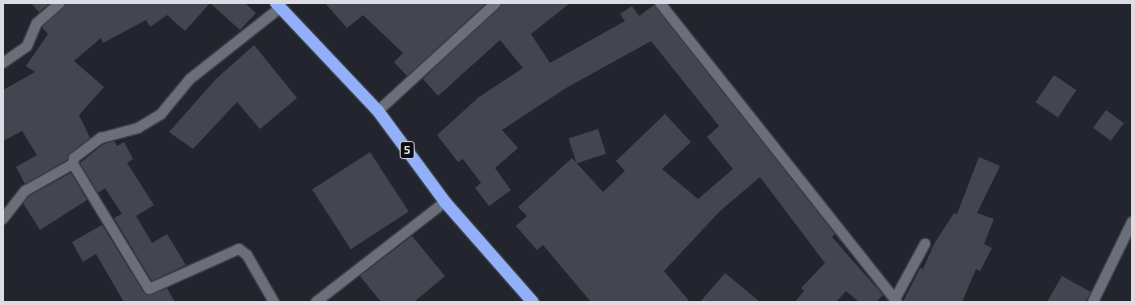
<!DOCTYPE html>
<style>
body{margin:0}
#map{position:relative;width:1135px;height:305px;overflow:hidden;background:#22252e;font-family:"Exo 2",sans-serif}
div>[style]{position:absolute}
.building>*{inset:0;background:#434650;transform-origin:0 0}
.roads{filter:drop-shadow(1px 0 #3d4047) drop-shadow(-1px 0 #3d4047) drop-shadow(0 1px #3d4047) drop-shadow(0 -1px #3d4047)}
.lane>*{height:10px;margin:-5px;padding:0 5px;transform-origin:5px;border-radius:5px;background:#6b6f79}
.street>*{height:10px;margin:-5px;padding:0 5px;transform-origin:5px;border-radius:5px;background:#6b6f79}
.highway>*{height:12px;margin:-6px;padding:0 6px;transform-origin:6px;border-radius:6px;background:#92aff9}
span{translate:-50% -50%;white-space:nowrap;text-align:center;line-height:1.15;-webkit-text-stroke:3.5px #0d0e12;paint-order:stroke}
.shield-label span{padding:1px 3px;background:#0d0e12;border:1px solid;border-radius:3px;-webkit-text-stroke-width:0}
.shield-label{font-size:12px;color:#dbdde3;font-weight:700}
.frame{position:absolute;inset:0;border:4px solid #dbdde3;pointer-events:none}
</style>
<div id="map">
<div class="building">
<div style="clip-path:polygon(31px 3px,50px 3px,39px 12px)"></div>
<div style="clip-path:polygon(66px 3px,210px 3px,185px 31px,167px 15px,150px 27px,146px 20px,103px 43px,101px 38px,74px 61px,104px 87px,79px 115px,90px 138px,70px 153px,67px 160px,25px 184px,16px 167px,37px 155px,22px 131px,3px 141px,3px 90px,35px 72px,26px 66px,48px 34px,42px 27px)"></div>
<div style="clip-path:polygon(210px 3px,245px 3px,256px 13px,240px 30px)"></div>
<div style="clip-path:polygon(325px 3px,486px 3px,407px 76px,394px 62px,403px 53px,363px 15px,347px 28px)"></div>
<div style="clip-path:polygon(502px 3px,570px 3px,531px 34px,550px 63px,625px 21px,620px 14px,632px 6px,639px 16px,654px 5px,835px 234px,832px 237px,883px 295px,876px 302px,859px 302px,846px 291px,836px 302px,795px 302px,804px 291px,801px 288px,825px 263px,760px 177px,719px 212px,664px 271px,690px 302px,591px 302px,543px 245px,537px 250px,516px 226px,527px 216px,518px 207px,572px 158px,603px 192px,625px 171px,616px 161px,665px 114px,691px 142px,662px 169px,698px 199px,733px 169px,707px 137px,719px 126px,651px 41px,566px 88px,502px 130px,518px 148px,495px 168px,511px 190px,489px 206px,475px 188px,481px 183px,463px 159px,458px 162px,437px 135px,479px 97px,523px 68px,500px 40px,438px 96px,423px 79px)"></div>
<div style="clip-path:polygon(254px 45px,297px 98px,260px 129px,237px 102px,193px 149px,169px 132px,216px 79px)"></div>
<div style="left:1054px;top:75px;width:27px;height:33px;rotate:34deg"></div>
<div style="left:1106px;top:110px;width:22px;height:22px;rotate:36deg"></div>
<div style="left:598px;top:129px;width:26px;height:31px;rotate:72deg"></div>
<div style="clip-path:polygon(114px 141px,117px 146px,124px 142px,133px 159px,127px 163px,154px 205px,136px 216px,152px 243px,167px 234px,186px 265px,152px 281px,114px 218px,122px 214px,105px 188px,98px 193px,80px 163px,104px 144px)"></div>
<div style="left:370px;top:152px;width:71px;height:69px;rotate:57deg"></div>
<div style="clip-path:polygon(979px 157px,1000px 166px,977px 213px,994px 219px,984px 244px,992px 248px,980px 271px,976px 269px,962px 302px,903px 302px,920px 268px,923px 269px,934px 244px,954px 213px,957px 214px)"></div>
<div style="clip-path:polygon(71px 173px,87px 200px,40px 230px,23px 203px,29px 196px)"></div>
<div style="clip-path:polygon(102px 225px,144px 293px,151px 295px,167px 288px,175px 302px,124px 302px,96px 254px,83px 262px,72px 242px)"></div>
<div style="clip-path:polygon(412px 236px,445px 276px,414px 302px,381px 302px,360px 276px)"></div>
<div style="clip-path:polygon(725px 273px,760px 302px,700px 302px)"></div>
<div style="clip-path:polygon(1062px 276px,1091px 292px,1085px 302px,1047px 302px)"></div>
</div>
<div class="roads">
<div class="lane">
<div style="left:1093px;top:302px;width:89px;rotate:-64deg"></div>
</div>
<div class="street">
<div style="left:660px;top:3px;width:382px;rotate:51.6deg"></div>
<div style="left:3px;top:63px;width:29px;rotate:-35deg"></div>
<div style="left:27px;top:46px;width:25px;rotate:-67deg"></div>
<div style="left:37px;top:23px;width:30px;rotate:-41deg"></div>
<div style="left:378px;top:111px;width:160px;rotate:-42.5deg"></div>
<div style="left:3px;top:219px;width:36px;rotate:-52deg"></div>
<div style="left:25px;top:191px;width:55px;rotate:-29.4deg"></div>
<div style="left:895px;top:299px;width:63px;rotate:-61.4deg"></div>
<div style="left:274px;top:302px;width:54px;rotate:-119.9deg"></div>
<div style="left:247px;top:255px;width:10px;rotate:-143deg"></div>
<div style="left:239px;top:249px;width:98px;rotate:156deg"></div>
<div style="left:149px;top:289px;width:146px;rotate:-121.3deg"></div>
<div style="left:73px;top:164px;width:6px;rotate:-81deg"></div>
<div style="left:74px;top:158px;width:34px;rotate:-37deg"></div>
<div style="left:101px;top:138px;width:38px;rotate:-15deg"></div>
<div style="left:138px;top:128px;width:27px;rotate:-31deg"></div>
<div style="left:161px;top:114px;width:45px;rotate:-50.4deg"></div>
<div style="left:190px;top:79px;width:115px;rotate:-38.3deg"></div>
<div style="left:316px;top:302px;width:163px;rotate:-37.8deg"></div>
</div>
<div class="highway">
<div style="left:276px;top:3px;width:149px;rotate:46.6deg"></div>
<div style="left:378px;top:111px;width:113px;rotate:53.6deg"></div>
<div style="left:445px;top:202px;width:133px;rotate:48.7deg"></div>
</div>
</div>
<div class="shield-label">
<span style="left:407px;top:150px">5</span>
</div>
<div class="frame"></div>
</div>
